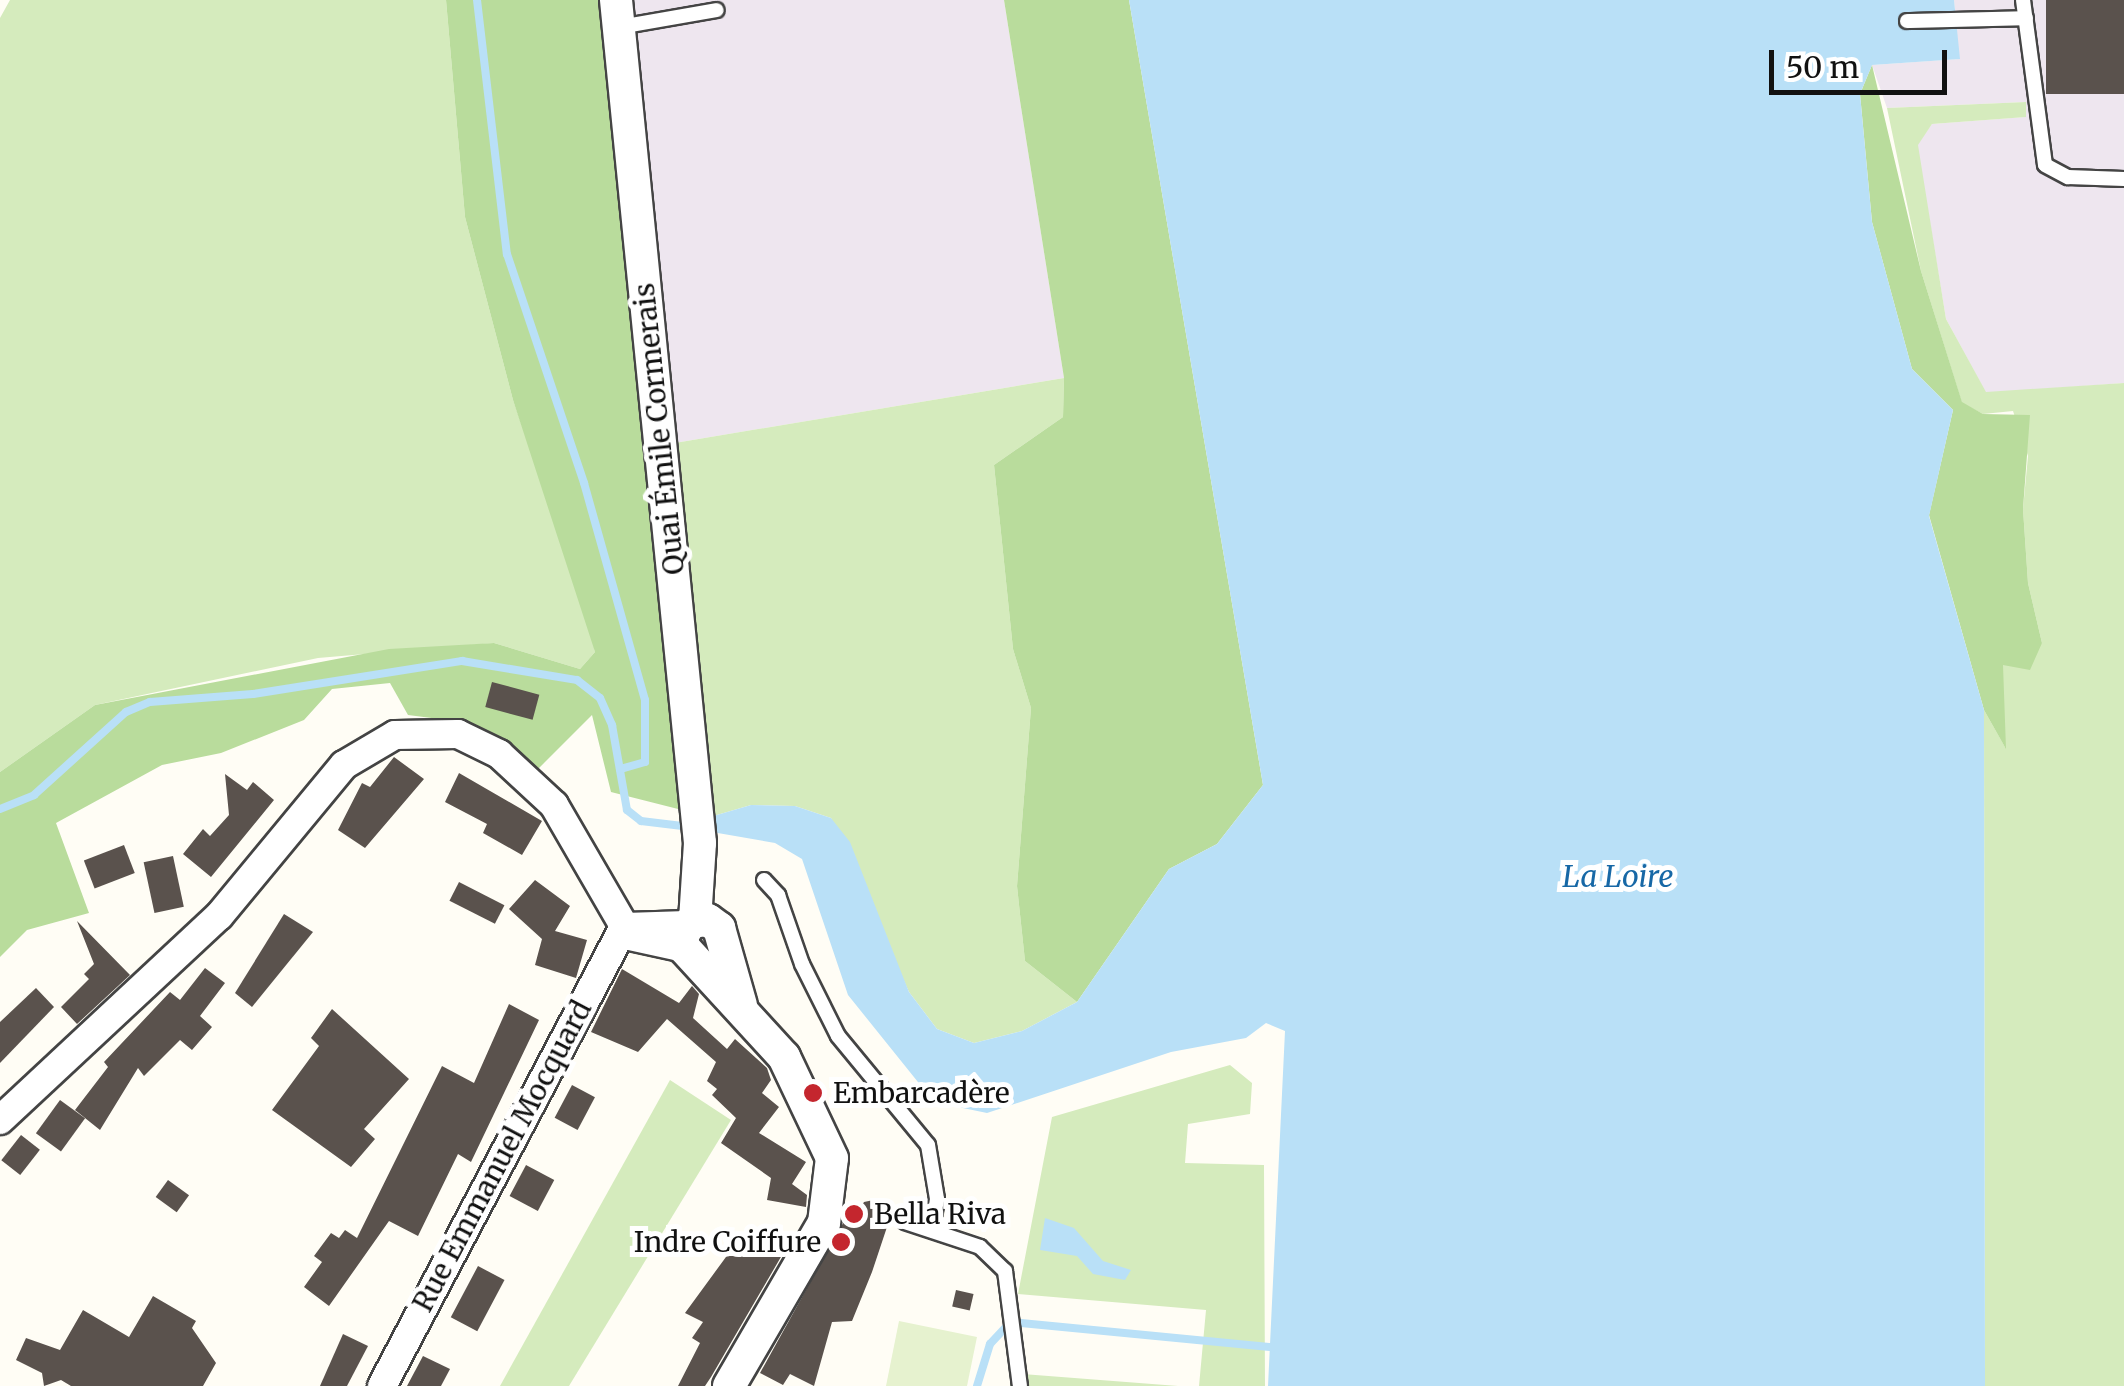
<!DOCTYPE html>
<meta charset="utf-8">
<style>
body{margin:0}
#map{position:relative;width:2124px;height:1386px;overflow:hidden;background:#fffdf5;font-family:Merriweather,serif}
div>[style]{position:absolute}
.industrial>*{inset:0;background:#eee6ef}
.green>*{inset:0;background:#d5ebbd}
.forest>*{inset:0;background:#b9dc9c}
.pitch>*{inset:0;background:#e6f2cf}
.water>*{inset:0;background:#b9e0f7}
.stream>*{height:8px;margin:-4px;padding:0 4px;transform-origin:4px;border-radius:4px;background:#b9e0f7}
.building>*{inset:0;background:#5a524d;transform-origin:0 0}
.roads{filter:drop-shadow(2px 0 #444) drop-shadow(-2px 0 #444) drop-shadow(0 2px #444) drop-shadow(0 -2px #444)}
.service>*{height:14px;margin:-7px;padding:0 7px;transform-origin:7px;border-radius:7px;background:#fff}
.minor>*{height:28px;margin:-14px;padding:0 14px;transform-origin:14px;border-radius:14px;background:#fff}
.tertiary>*{height:32px;margin:-16px;padding:0 16px;transform-origin:16px;border-radius:16px;background:#fff}
.dots>*{width:28px;height:28px;translate:-50% -50%;box-sizing:border-box;border:5px solid #fff;border-radius:50%}
span{translate:-50% -50%;white-space:nowrap;text-align:center;line-height:1.15;-webkit-text-stroke:10px #fff;paint-order:stroke}
.street-label{font-size:28px;color:#111}
.poi-label{font-size:28px;color:#111}
.left{translate:0 -50%;text-align:left}
.right{translate:-100% -50%;text-align:right}
.water-label{font-size:30px;color:#1768a6;font-style:italic}
.scale{position:absolute;left:1769px;top:50px;width:178px;height:45px;box-sizing:border-box;border:5px solid #111;border-top:0;padding-left:12px;font-size:30px;line-height:35px;white-space:nowrap;color:#111;-webkit-text-stroke:8px #fff;paint-order:stroke}
</style>
<div id="map">
<div class="industrial">
<div style="clip-path:polygon(599px 0,1004px 0,1064px 378px,645px 448px)"></div>
<div style="clip-path:polygon(1954px 0,2124px 0,2124px 383px,1986px 393px,1946px 319px,1917px 145px,1932px 124px,2025px 117px,2026px 102px,1887px 108px,1872px 65px,1959px 59px)"></div>
</div>
<div class="green">
<div style="clip-path:polygon(10px 0,446px 0,465px 217px,513px 400px,587px 613px,595px 652px,580px 669px,494px 643px,318px 658px,95px 705px,0 772px,0 18px)"></div>
<div style="clip-path:polygon(2026px 102px,2026px 117px,1932px 124px,1918px 145px,1946px 319px,1986px 392px,2124px 383px,2124px 1386px,1985px 1386px,1984px 710px,2005px 747px,2002px 665px,2042px 643px,2028px 583px,2023px 509px,2028px 456px,2013px 411px,1983px 414px,1962px 403px,1921px 271px,1887px 108px)"></div>
<div style="clip-path:polygon(1064px 378px,1063px 417px,994px 465px,1013px 649px,1031px 708px,1017px 886px,1025px 961px,1077px 1002px,1022px 1031px,974px 1043px,937px 1029px,909px 992px,831px 818px,795px 806px,751px 805px,710px 817px,645px 448px)"></div>
<div style="clip-path:polygon(1230px 1065px,1252px 1083px,1250px 1114px,1188px 1124px,1185px 1163px,1264px 1165px,1265px 1386px,1199px 1386px,1206px 1310px,1018px 1294px,1052px 1117px)"></div>
<div style="clip-path:polygon(670px 1080px,731px 1120px,569px 1386px,500px 1386px)"></div>
<div style="clip-path:polygon(1011px 1373px,1178px 1386px,1010px 1386px)"></div>
</div>
<div class="forest">
<div style="clip-path:polygon(446px 0,599px 0,682px 810px,611px 792px,592px 715px,535px 772px,455px 721px,408px 715px,390px 683px,332px 689px,304px 720px,221px 753px,162px 765px,56px 823px,89px 913px,27px 930px,0 957px,0 772px,95px 705px,389px 649px,494px 643px,580px 669px,595px 652px,513px 400px,465px 217px)"></div>
<div style="clip-path:polygon(1004px 0,1129px 0,1263px 785px,1217px 844px,1169px 869px,1077px 1002px,1025px 961px,1017px 886px,1031px 708px,1013px 649px,994px 465px,1063px 417px,1064px 378px)"></div>
<div style="clip-path:polygon(1872px 65px,1921px 271px,1962px 402px,1983px 414px,2030px 415px,2023px 509px,2028px 583px,2042px 643px,2030px 670px,2003px 665px,2006px 749px,1984px 710px,1929px 515px,1953px 410px,1912px 369px,1872px 222px,1860px 94px)"></div>
</div>
<div class="pitch">
<div style="clip-path:polygon(899px 1321px,977px 1337px,967px 1386px,886px 1386px)"></div>
</div>
<div class="water">
<div style="clip-path:polygon(1129px 0,1954px 0,1960px 59px,1872px 65px,1860px 94px,1872px 222px,1912px 369px,1953px 410px,1929px 516px,1984px 710px,1985px 1386px,1268px 1386px,1285px 1031px,1266px 1023px,1246px 1038px,1171px 1052px,987px 1113px,934px 1102px,848px 995px,802px 859px,775px 843px,712px 832px,710px 817px,751px 805px,795px 806px,831px 818px,850px 842px,909px 992px,937px 1029px,974px 1043px,1022px 1031px,1077px 1002px,1169px 869px,1217px 844px,1263px 785px)"></div>
<div style="clip-path:polygon(1045px 1218px,1074px 1228px,1103px 1261px,1131px 1270px,1125px 1280px,1093px 1274px,1077px 1256px,1040px 1250px)"></div>
</div>
<div class="stream">
<div style="left:477px;top:0;width:256px;rotate:83.3deg"></div>
<div style="left:507px;top:254px;width:242px;rotate:71.4deg"></div>
<div style="left:584px;top:483px;width:225px;rotate:74.3deg"></div>
<div style="left:645px;top:700px;width:62px;rotate:90deg"></div>
<div style="left:645px;top:762px;width:26px;rotate:164deg"></div>
<div style="left:0;top:809px;width:37px;rotate:-22deg"></div>
<div style="left:34px;top:795px;width:124px;rotate:-42.1deg"></div>
<div style="left:126px;top:712px;width:26px;rotate:-23deg"></div>
<div style="left:150px;top:702px;width:103px;rotate:-4.4deg"></div>
<div style="left:253px;top:694px;width:212px;rotate:-9deg"></div>
<div style="left:462px;top:661px;width:117px;rotate:9.4deg"></div>
<div style="left:577px;top:680px;width:29px;rotate:38deg"></div>
<div style="left:600px;top:698px;width:30px;rotate:66deg"></div>
<div style="left:612px;top:725px;width:86px;rotate:80deg"></div>
<div style="left:627px;top:810px;width:18px;rotate:38deg"></div>
<div style="left:641px;top:821px;width:50px;rotate:6.8deg"></div>
<div style="left:1021px;top:1323px;width:260px;rotate:5.5deg"></div>
<div style="left:977px;top:1386px;width:44px;rotate:-72.8deg"></div>
<div style="left:990px;top:1344px;width:22px;rotate:-47deg"></div>
</div>
<div class="building">
<div style="left:2046px;top:0;width:78px;height:94px"></div>
<div style="left:492px;top:682px;width:49px;height:26px;rotate:15deg"></div>
<div style="clip-path:polygon(394px 757px,424px 779px,365px 848px,338px 830px,362px 783px,370px 787px)"></div>
<div style="clip-path:polygon(459px 773px,542px 821px,522px 855px,483px 833px,487px 824px,445px 802px)"></div>
<div style="clip-path:polygon(225px 774px,247px 790px,253px 782px,274px 800px,211px 877px,183px 854px,203px 829px,210px 836px,229px 815px)"></div>
<div style="left:124px;top:845px;width:30px;height:43px;rotate:69deg"></div>
<div style="left:173px;top:856px;width:52px;height:30px;rotate:78deg"></div>
<div style="clip-path:polygon(535px 880px,570px 906px,555px 931px,587px 940px,576px 978px,535px 965px,542px 939px,509px 909px)"></div>
<div style="left:459px;top:882px;width:51px;height:21px;rotate:27deg"></div>
<div style="clip-path:polygon(284px 914px,313px 932px,252px 1007px,235px 993px)"></div>
<div style="clip-path:polygon(77px 921px,130px 975px,77px 1024px,61px 1007px,89px 979px,84px 974px,94px 964px)"></div>
<div style="clip-path:polygon(205px 968px,225px 983px,200px 1016px,212px 1027px,192px 1050px,180px 1040px,144px 1076px,138px 1068px,100px 1130px,75px 1110px,108px 1067px,104px 1062px,170px 992px,180px 1000px)"></div>
<div style="clip-path:polygon(622px 969px,679px 1003px,692px 986px,699px 994px,693px 1018px,727px 1049px,735px 1039px,767px 1068px,771px 1080px,762px 1093px,779px 1107px,759px 1133px,806px 1162px,792px 1184px,807px 1195px,806px 1207px,767px 1200px,771px 1178px,721px 1143px,736px 1118px,712px 1095px,717px 1089px,707px 1081px,716px 1062px,667px 1019px,638px 1052px,591px 1032px)"></div>
<div style="clip-path:polygon(36px 988px,54px 1007px,0 1063px,0 1022px)"></div>
<div style="clip-path:polygon(509px 1004px,539px 1020px,471px 1162px,458px 1154px,418px 1236px,389px 1221px,329px 1306px,304px 1287px,322px 1262px,314px 1256px,331px 1233px,339px 1238px,345px 1230px,357px 1238px,442px 1066px,474px 1083px)"></div>
<div style="clip-path:polygon(332px 1009px,409px 1079px,364px 1129px,375px 1139px,351px 1167px,272px 1110px,319px 1046px,311px 1038px)"></div>
<div style="left:572px;top:1085px;width:26px;height:37px;rotate:28deg"></div>
<div style="left:60px;top:1100px;width:31px;height:41px;rotate:36deg"></div>
<div style="left:21px;top:1135px;width:24px;height:32px;rotate:38deg"></div>
<div style="left:526px;top:1165px;width:32px;height:35px;rotate:28deg"></div>
<div style="left:168px;top:1180px;width:26px;height:21px;rotate:36deg"></div>
<div style="clip-path:polygon(883px 1198px,880px 1213px,887px 1227px,872px 1272px,852px 1321px,832px 1322px,814px 1386px,790px 1374px,783px 1385px,760px 1373px,852px 1207px,859px 1210px,864px 1202px)"></div>
<div style="clip-path:polygon(767px 1239px,785px 1250px,711px 1377px,705px 1386px,678px 1386px,700px 1343px,692px 1338px,703px 1322px,685px 1313px,734px 1246px,746px 1255px)"></div>
<div style="left:478px;top:1266px;width:30px;height:58px;rotate:28deg"></div>
<div style="left:956px;top:1290px;width:18px;height:17px;rotate:13deg"></div>
<div style="clip-path:polygon(153px 1296px,196px 1321px,192px 1328px,216px 1363px,203px 1386px,71px 1386px,61px 1380px,44px 1386px,42px 1373px,16px 1360px,26px 1338px,60px 1350px,83px 1310px,129px 1337px)"></div>
<div style="clip-path:polygon(343px 1334px,368px 1346px,347px 1386px,320px 1386px)"></div>
<div style="clip-path:polygon(423px 1356px,450px 1369px,441px 1386px,407px 1386px)"></div>
</div>
<div class="roads">
<div class="service">
<div style="left:2023px;top:0;width:166px;rotate:82.4deg"></div>
<div style="left:2045px;top:165px;width:26px;rotate:28deg"></div>
<div style="left:2068px;top:177px;width:56px;rotate:2deg"></div>
<div style="left:1907px;top:21px;width:119px;rotate:-1.4deg"></div>
<div style="left:620px;top:27px;width:98px;rotate:-9.9deg"></div>
<div style="left:764px;top:880px;width:21px;rotate:47deg"></div>
<div style="left:778px;top:895px;width:73px;rotate:70.8deg"></div>
<div style="left:802px;top:964px;width:80px;rotate:63.4deg"></div>
<div style="left:838px;top:1036px;width:141px;rotate:50.5deg"></div>
<div style="left:928px;top:1145px;width:55px;rotate:80.5deg"></div>
<div style="left:937px;top:1199px;width:32px;rotate:99deg"></div>
<div style="left:905px;top:1222px;width:79px;rotate:18.4deg"></div>
<div style="left:980px;top:1247px;width:35px;rotate:44deg"></div>
<div style="left:1005px;top:1271px;width:116px;rotate:82.6deg"></div>
</div>
<div class="minor">
<div style="left:624px;top:927px;width:64px;rotate:-1.8deg"></div>
<div style="left:0;top:1120px;width:299px;rotate:-43deg"></div>
<div style="left:219px;top:916px;width:196px;rotate:-50.4deg"></div>
<div style="left:344px;top:765px;width:59px;rotate:-30.5deg"></div>
<div style="left:395px;top:735px;width:63px;rotate:-0.9deg"></div>
<div style="left:458px;top:734px;width:46px;rotate:26deg"></div>
<div style="left:499px;top:754px;width:75px;rotate:42.8deg"></div>
<div style="left:554px;top:805px;width:151px;rotate:59.9deg"></div>
<div style="left:630px;top:936px;width:55px;rotate:12.5deg"></div>
<div style="left:382px;top:1386px;width:519px;rotate:-62.2deg"></div>
</div>
<div class="tertiary">
<div style="left:616px;top:0;width:847px;rotate:84.31deg"></div>
<div style="left:700px;top:843px;width:77px;rotate:93.7deg"></div>
<div style="left:729px;top:1386px;width:189px;rotate:-59.8deg"></div>
<div style="left:824px;top:1223px;width:65px;rotate:-83deg"></div>
<div style="left:832px;top:1158px;width:112px;rotate:-115.4deg"></div>
<div style="left:784px;top:1057px;width:148px;rotate:-132.5deg"></div>
<div style="left:684px;top:948px;width:12px;rotate:-99deg"></div>
<div style="left:682px;top:936px;width:17px;rotate:-57deg"></div>
<div style="left:691px;top:922px;width:17px;rotate:-7deg"></div>
<div style="left:708px;top:920px;width:14px;rotate:36deg"></div>
<div style="left:719px;top:928px;width:80px;rotate:74.1deg"></div>
</div>
</div>
<div class="dots">
<div style="left:813px;top:1093px;background:#c4262e"></div>
<div style="left:854px;top:1214px;background:#c4262e"></div>
<div style="left:841px;top:1242px;background:#c4262e"></div>
</div>
<div class="street-label">
<span style="left:659px;top:429px;rotate:-96deg">Quai Émile Cormerais</span>
<span style="left:502px;top:1156px;rotate:-62deg">Rue Emmanuel Mocquard</span>
</div>
<div class="poi-label">
<span class="left" style="left:833px;top:1093px">Embarcadère</span>
<span class="left" style="left:874px;top:1214px">Bella Riva</span>
<span class="right" style="left:821px;top:1242px">Indre Coiffure</span>
</div>
<div class="water-label">
<span style="left:1618px;top:876px">La Loire</span>
</div>
<div class="scale">50 m</div>
</div>
